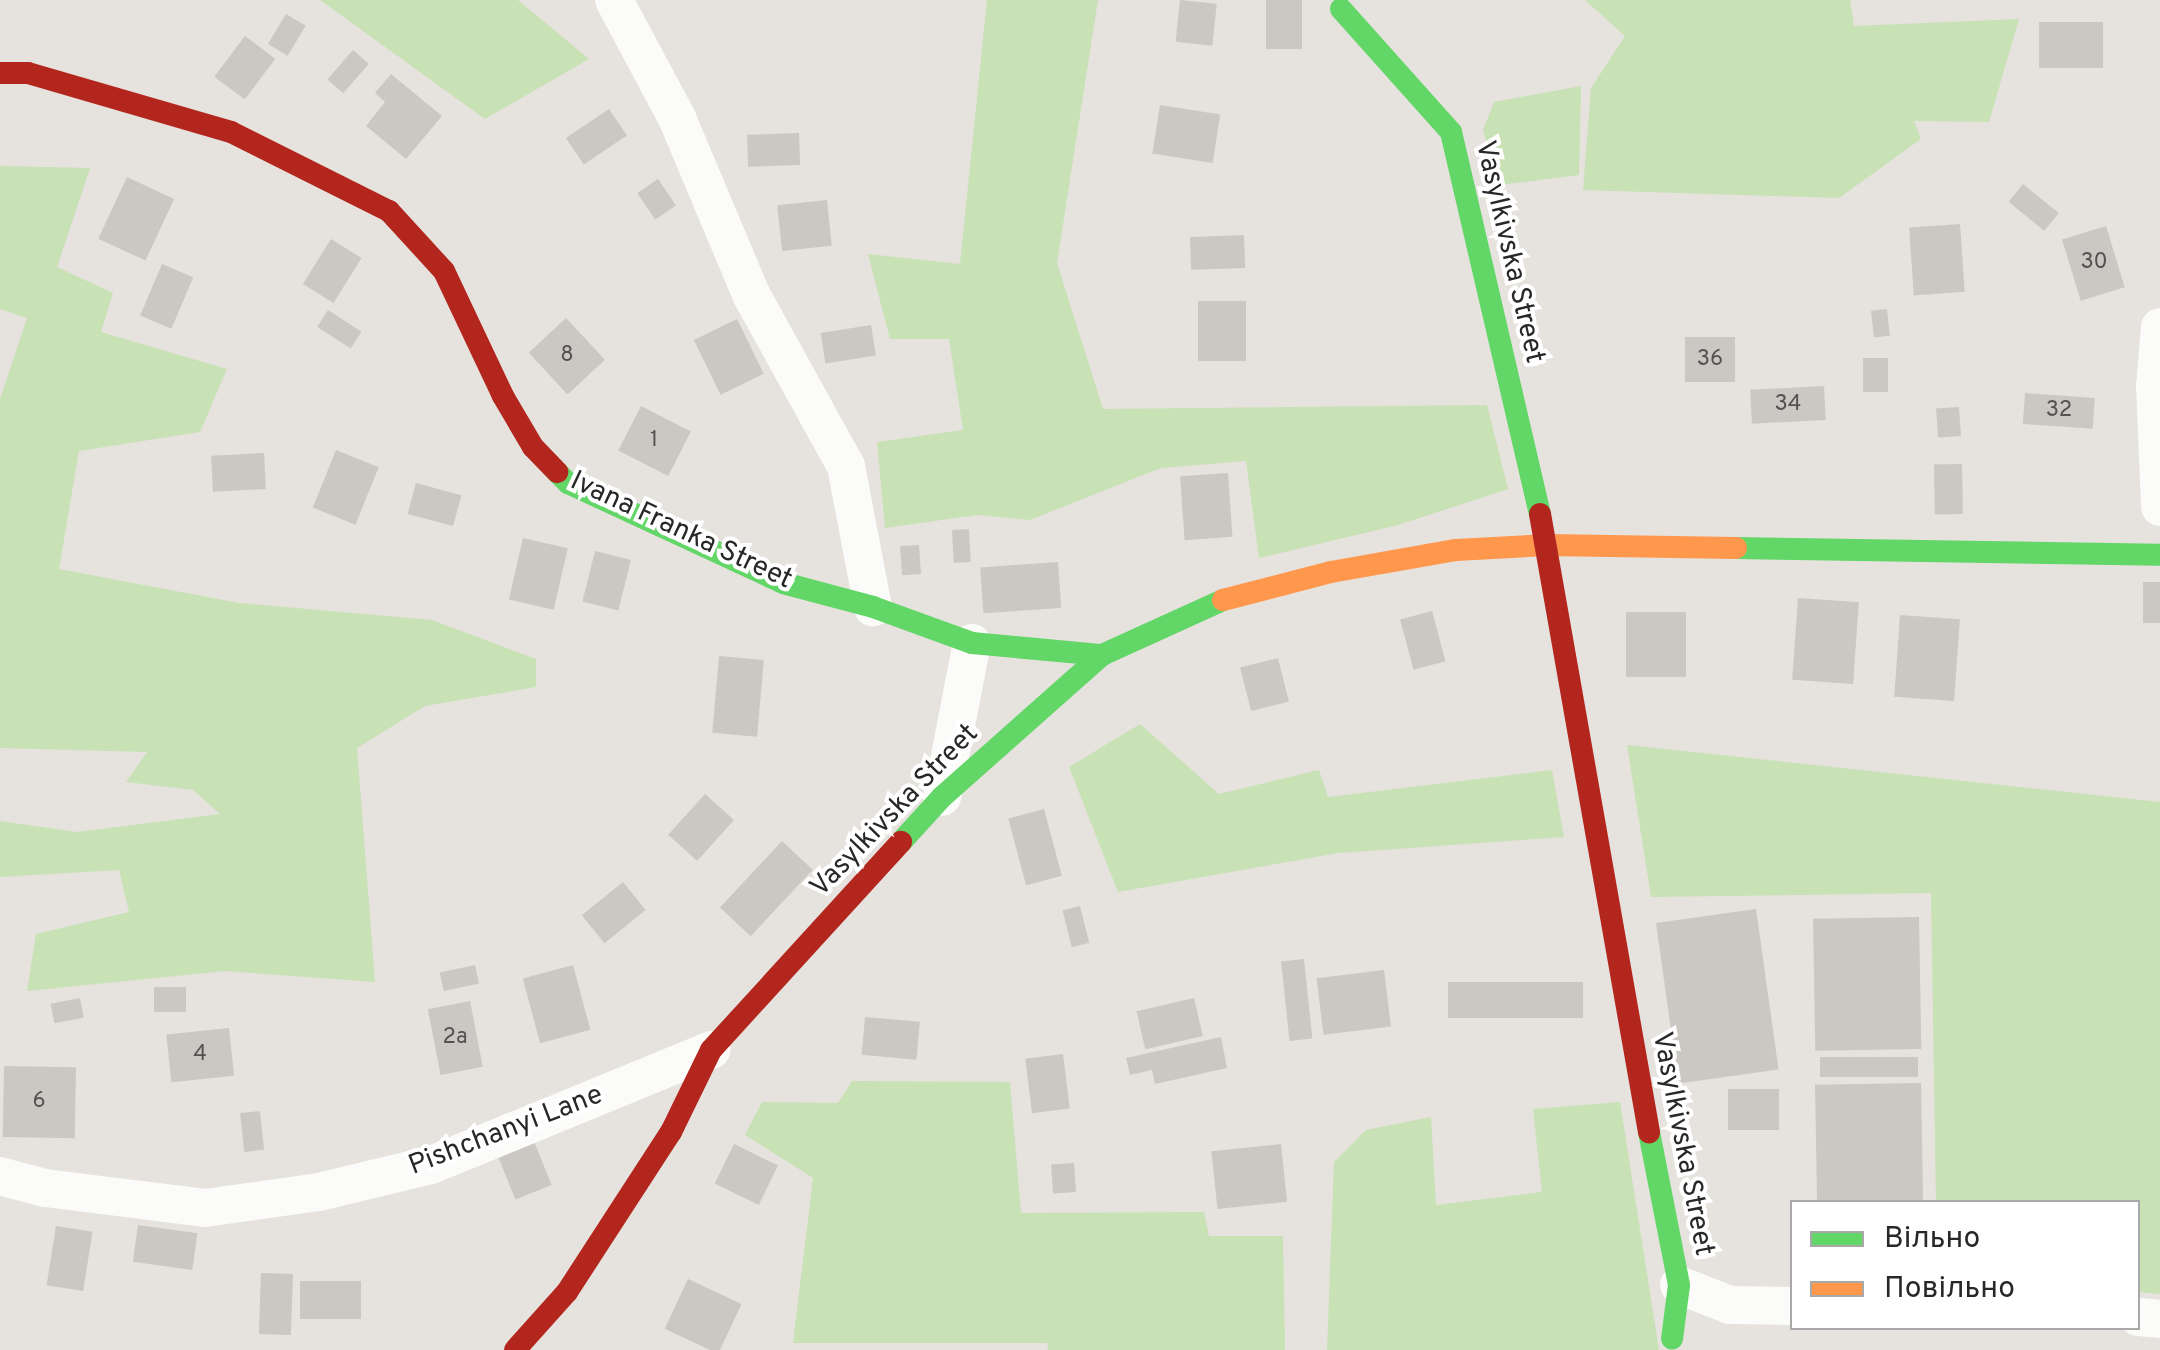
<!DOCTYPE html>
<meta charset="utf-8">
<style>
body{margin:0}
#map{position:relative;width:2160px;height:1350px;overflow:hidden;background:#e6e2dd;font-family:Overpass,sans-serif}
div>[style]{position:absolute}
.green>*{inset:0;background:#c8e1b5}
.building>*{inset:0;background:#cbc8c4;transform-origin:0 0}
.street>*{height:38px;margin:-19px;padding:0 19px;transform-origin:19px;border-radius:19px;background:#fbfbfa}
.fast>*{height:22px;margin:-11px;padding:0 11px;transform-origin:11px;border-radius:11px;background:#63d668}
.slow>*{height:22px;margin:-11px;padding:0 11px;transform-origin:11px;border-radius:11px;background:#ff974d}
.jam>*{height:22px;margin:-11px;padding:0 11px;transform-origin:11px;border-radius:11px;background:#b3261e}
span{translate:-50% -50%;white-space:nowrap;text-align:center;line-height:1.15;-webkit-text-stroke:8px #fff;paint-order:stroke}
.number-label{font-size:22px;color:#525251}
.number-label span{-webkit-text-stroke-width:0}
.street-label{font-size:28px;color:#282828}
.legend{position:absolute;left:1790px;top:1200px;width:350px;height:130px;box-sizing:border-box;background:#fff;border:2px solid #a9a9a9;margin:0;padding:12px 18px;list-style:none;font-size:30px;color:#282828}
.legend li{display:flex;align-items:center;gap:20px;height:50px}
.legend b{width:50px;border:2px solid #a9a9a9}
</style>
<div id="map">
<div class="green">
<div style="clip-path:polygon(320px 0,518px 0,589px 59px,485px 119px)"></div>
<div style="clip-path:polygon(987px 0,1098px 0,1057px 263px,1103px 409px,1487px 405px,1508px 489px,1398px 525px,1259px 558px,1246px 461px,1161px 468px,1030px 520px,977px 515px,885px 528px,877px 442px,963px 430px,949px 339px,890px 339px,868px 254px,960px 264px)"></div>
<div style="clip-path:polygon(1585px 0,1850px 0,1854px 26px,2019px 19px,1989px 122px,1914px 121px,1921px 139px,1839px 198px,1583px 190px,1591px 88px,1625px 36px)"></div>
<div style="clip-path:polygon(1581px 86px,1579px 175px,1499px 185px,1483px 130px,1494px 102px)"></div>
<div style="clip-path:polygon(0 166px,90px 168px,57px 267px,113px 293px,101px 332px,227px 369px,200px 432px,79px 451px,59px 569px,239px 603px,432px 620px,536px 659px,536px 687px,425px 706px,357px 748px,375px 982px,225px 971px,27px 991px,36px 934px,129px 912px,119px 870px,0 877px,0 821px,77px 832px,220px 814px,193px 790px,126px 782px,147px 752px,0 748px,0 399px,27px 318px,0 309px)"></div>
<div style="clip-path:polygon(1140px 724px,1219px 794px,1319px 770px,1328px 797px,1552px 770px,1564px 837px,1338px 853px,1118px 892px,1069px 767px)"></div>
<div style="clip-path:polygon(1627px 745px,2160px 802px,2160px 1294px,2138px 1292px,2138px 1202px,1936px 1202px,1931px 893px,1651px 897px)"></div>
<div style="clip-path:polygon(852px 1081px,1010px 1082px,1021px 1213px,1204px 1212px,1209px 1236px,1283px 1236px,1285px 1350px,1048px 1350px,1047px 1343px,793px 1343px,813px 1178px,745px 1135px,762px 1102px,838px 1103px)"></div>
<div style="clip-path:polygon(1620px 1102px,1659px 1350px,1327px 1350px,1334px 1162px,1366px 1130px,1431px 1117px,1436px 1205px,1542px 1192px,1533px 1109px)"></div>
</div>
<div class="building">
<div style="left:1180px;top:0;width:37px;height:42px;rotate:6deg"></div>
<div style="left:1266px;top:0;width:36px;height:49px"></div>
<div style="left:286px;top:14px;width:23px;height:35px;rotate:31deg"></div>
<div style="left:2039px;top:22px;width:64px;height:46px"></div>
<div style="left:245px;top:36px;width:38px;height:51px;rotate:37deg"></div>
<div style="left:353px;top:50px;width:21px;height:39px;rotate:41deg"></div>
<div style="clip-path:polygon(391px 74px,442px 116px,406px 159px,366px 126px,385px 102px,375px 93px)"></div>
<div style="left:1160px;top:105px;width:61px;height:49px;rotate:9deg"></div>
<div style="left:609px;top:109px;width:32px;height:52px;rotate:56deg"></div>
<div style="left:799px;top:133px;width:32px;height:52px;rotate:88deg"></div>
<div style="left:127px;top:177px;width:52px;height:68px;rotate:25deg"></div>
<div style="left:658px;top:179px;width:32px;height:25px;rotate:56deg"></div>
<div style="left:2023px;top:184px;width:46px;height:23px;rotate:39deg"></div>
<div style="left:827px;top:200px;width:46px;height:50px;rotate:84deg"></div>
<div style="left:1960px;top:224px;width:68px;height:51px;rotate:86deg"></div>
<div style="left:2106px;top:226px;width:64px;height:46px;rotate:73deg"></div>
<div style="left:1244px;top:235px;width:33px;height:54px;rotate:88deg"></div>
<div style="left:331px;top:239px;width:36px;height:53px;rotate:32deg"></div>
<div style="left:162px;top:264px;width:34px;height:56px;rotate:23deg"></div>
<div style="left:1198px;top:301px;width:48px;height:60px"></div>
<div style="left:1887px;top:309px;width:27px;height:16px;rotate:84deg"></div>
<div style="left:328px;top:310px;width:40px;height:20px;rotate:33deg"></div>
<div style="left:566px;top:318px;width:57px;height:51px;rotate:47deg"></div>
<div style="left:737px;top:319px;width:61px;height:48px;rotate:64deg"></div>
<div style="left:871px;top:325px;width:31px;height:51px;rotate:81deg"></div>
<div style="left:1735px;top:337px;width:45px;height:50px;rotate:90deg"></div>
<div style="left:1863px;top:358px;width:25px;height:34px"></div>
<div style="left:1824px;top:386px;width:34px;height:74px;rotate:87deg"></div>
<div style="left:2025px;top:393px;width:70px;height:31px;rotate:4deg"></div>
<div style="left:641px;top:406px;width:56px;height:50px;rotate:27deg"></div>
<div style="left:1959px;top:407px;width:29px;height:23px;rotate:86deg"></div>
<div style="left:336px;top:450px;width:46px;height:62px;rotate:22deg"></div>
<div style="left:264px;top:453px;width:36px;height:53px;rotate:87deg"></div>
<div style="left:1962px;top:464px;width:50px;height:28px;rotate:89deg"></div>
<div style="left:1228px;top:473px;width:64px;height:48px;rotate:86deg"></div>
<div style="left:416px;top:483px;width:47px;height:32px;rotate:15deg"></div>
<div style="left:969px;top:529px;width:33px;height:17px;rotate:87deg"></div>
<div style="left:523px;top:538px;width:46px;height:63px;rotate:13deg"></div>
<div style="left:919px;top:545px;width:29px;height:19px;rotate:86deg"></div>
<div style="left:595px;top:551px;width:37px;height:52px;rotate:14deg"></div>
<div style="left:1058px;top:562px;width:46px;height:78px;rotate:86deg"></div>
<div style="left:2143px;top:582px;width:17px;height:41px"></div>
<div style="left:1798px;top:598px;width:61px;height:82px;rotate:4deg"></div>
<div style="left:1432px;top:611px;width:52px;height:33px;rotate:75deg"></div>
<div style="left:1626px;top:612px;width:60px;height:65px"></div>
<div style="left:1900px;top:615px;width:60px;height:82px;rotate:4deg"></div>
<div style="left:719px;top:656px;width:45px;height:77px;rotate:5deg"></div>
<div style="left:1278px;top:658px;width:45px;height:39px;rotate:76deg"></div>
<div style="left:705px;top:794px;width:39px;height:55px;rotate:42deg"></div>
<div style="left:1044px;top:809px;width:69px;height:37px;rotate:75deg"></div>
<div style="left:782px;top:841px;width:42px;height:91px;rotate:43deg"></div>
<div style="left:623px;top:882px;width:36px;height:53px;rotate:51deg"></div>
<div style="left:1080px;top:906px;width:38px;height:18px;rotate:76deg"></div>
<div style="left:1756px;top:909px;width:162px;height:101px;rotate:82deg"></div>
<div style="left:1919px;top:917px;width:132px;height:106px;rotate:89deg"></div>
<div style="left:1304px;top:959px;width:80px;height:23px;rotate:84deg"></div>
<div style="left:475px;top:965px;width:19px;height:36px;rotate:78deg"></div>
<div style="left:573px;top:965px;width:67px;height:52px;rotate:75deg"></div>
<div style="left:1384px;top:970px;width:57px;height:68px;rotate:83deg"></div>
<div style="left:1583px;top:982px;width:36px;height:135px;rotate:90deg"></div>
<div style="left:154px;top:987px;width:32px;height:25px"></div>
<div style="left:80px;top:998px;width:20px;height:30px;rotate:79deg"></div>
<div style="left:1194px;top:998px;width:39px;height:59px;rotate:77deg"></div>
<div style="left:470px;top:1001px;width:67px;height:43px;rotate:79deg"></div>
<div style="left:865px;top:1017px;width:55px;height:38px;rotate:5deg"></div>
<div style="left:229px;top:1028px;width:48px;height:63px;rotate:84deg"></div>
<div style="clip-path:polygon(1221px 1037px,1227px 1068px,1155px 1084px,1152px 1070px,1130px 1075px,1126px 1058px)"></div>
<div style="left:1063px;top:1054px;width:55px;height:38px;rotate:83deg"></div>
<div style="left:1918px;top:1057px;width:20px;height:98px;rotate:90deg"></div>
<div style="left:4px;top:1066px;width:72px;height:71px;rotate:1deg"></div>
<div style="left:1921px;top:1083px;width:119px;height:106px;rotate:89deg"></div>
<div style="left:1728px;top:1089px;width:51px;height:41px"></div>
<div style="left:260px;top:1111px;width:39px;height:20px;rotate:84deg"></div>
<div style="left:531px;top:1134px;width:55px;height:39px;rotate:68deg"></div>
<div style="left:734px;top:1144px;width:49px;height:44px;rotate:26deg"></div>
<div style="left:1281px;top:1144px;width:58px;height:70px;rotate:84deg"></div>
<div style="left:1074px;top:1163px;width:29px;height:23px;rotate:86deg"></div>
<div style="left:138px;top:1225px;width:60px;height:37px;rotate:8deg"></div>
<div style="left:56px;top:1226px;width:37px;height:60px;rotate:9deg"></div>
<div style="left:261px;top:1273px;width:32px;height:61px;rotate:2deg"></div>
<div style="left:688px;top:1279px;width:59px;height:55px;rotate:25deg"></div>
<div style="left:361px;top:1281px;width:38px;height:61px;rotate:90deg"></div>
</div>
<div class="street">
<div style="left:614px;top:0;width:134px;rotate:61.9deg"></div>
<div style="left:677px;top:118px;width:193px;rotate:67.2deg"></div>
<div style="left:752px;top:296px;width:194px;rotate:61.1deg"></div>
<div style="left:846px;top:466px;width:144px;rotate:79.2deg"></div>
<div style="left:2160px;top:327px;width:59px;rotate:94.8deg"></div>
<div style="left:2155px;top:386px;width:121px;rotate:87.6deg"></div>
<div style="left:942px;top:797px;width:157px;rotate:-79deg"></div>
<div style="left:0;top:1176px;width:47px;rotate:14.9deg"></div>
<div style="left:45px;top:1188px;width:161px;rotate:7.1deg"></div>
<div style="left:205px;top:1208px;width:115px;rotate:-8deg"></div>
<div style="left:319px;top:1192px;width:115px;rotate:-13.6deg"></div>
<div style="left:431px;top:1165px;width:303px;rotate:-22.3deg"></div>
<div style="left:1679px;top:1285px;width:55px;rotate:21.4deg"></div>
<div style="left:1730px;top:1305px;width:62px;rotate:0.9deg"></div>
<div style="left:2138px;top:1317px;width:22px;rotate:5deg"></div>
</div>
<div class="fast">
<div style="left:1341px;top:9px;width:165px;rotate:48.2deg"></div>
<div style="left:1451px;top:132px;width:392px;rotate:76.9deg"></div>
<div style="left:557px;top:472px;width:16px;rotate:45deg"></div>
<div style="left:568px;top:483px;width:237px;rotate:24.9deg"></div>
<div style="left:783px;top:583px;width:93px;rotate:14.9deg"></div>
<div style="left:873px;top:607px;width:105px;rotate:20deg"></div>
<div style="left:972px;top:643px;width:131px;rotate:5.3deg"></div>
<div style="left:1736px;top:548px;width:424px;rotate:0.9deg"></div>
<div style="left:901px;top:842px;width:61px;rotate:-47.7deg"></div>
<div style="left:942px;top:797px;width:214px;rotate:-41.6deg"></div>
<div style="left:1102px;top:655px;width:133px;rotate:-24.4deg"></div>
<div style="left:1649px;top:1132px;width:156px;rotate:78.9deg"></div>
<div style="left:1679px;top:1285px;width:54px;rotate:97.4deg"></div>
</div>
<div class="slow">
<div style="left:1223px;top:600px;width:112px;rotate:-14.5deg"></div>
<div style="left:1331px;top:572px;width:127px;rotate:-10deg"></div>
<div style="left:1456px;top:550px;width:91px;rotate:-3.1deg"></div>
<div style="left:1547px;top:545px;width:189px;rotate:0.9deg"></div>
</div>
<div class="jam">
<div style="left:0;top:73px;width:28px"></div>
<div style="left:28px;top:73px;width:211px;rotate:16.2deg"></div>
<div style="left:231px;top:132px;width:177px;rotate:26.6deg"></div>
<div style="left:389px;top:211px;width:81px;rotate:47.5deg"></div>
<div style="left:444px;top:271px;width:138px;rotate:64.7deg"></div>
<div style="left:503px;top:396px;width:59px;rotate:59.5deg"></div>
<div style="left:533px;top:447px;width:35px;rotate:46deg"></div>
<div style="left:1540px;top:514px;width:628px;rotate:80deg"></div>
<div style="left:515px;top:1350px;width:78px;rotate:-48.1deg"></div>
<div style="left:567px;top:1292px;width:191px;rotate:-57deg"></div>
<div style="left:671px;top:1132px;width:91px;rotate:-64deg"></div>
<div style="left:711px;top:1050px;width:282px;rotate:-47.6deg"></div>
</div>
<div class="number-label">
<span style="left:2094px;top:263px">30</span>
<span style="left:567px;top:356px">8</span>
<span style="left:1710px;top:360px">36</span>
<span style="left:1788px;top:405px">34</span>
<span style="left:2059px;top:411px">32</span>
<span style="left:654px;top:441px">1</span>
<span style="left:455px;top:1038px">2а</span>
<span style="left:200px;top:1055px">4</span>
<span style="left:39px;top:1102px">6</span>
</div>
<div class="street-label">
<span style="left:1509px;top:252px;rotate:77deg">Vasylkivska Street</span>
<span style="left:681px;top:531px;rotate:25deg">Ivana Franka Street</span>
<span style="left:895px;top:811px;rotate:-46deg">Vasylkivska Street</span>
<span style="left:506px;top:1131px;rotate:-21deg">Pishchanyi Lane</span>
<span style="left:1682px;top:1144px;rotate:79deg">Vasylkivska Street</span>
</div>
<ul class="legend">
<li><b style="height:12px;background:#63d668"></b>Вільно</li>
<li><b style="height:12px;background:#ff974d"></b>Повільно</li>
</ul>
</div>
